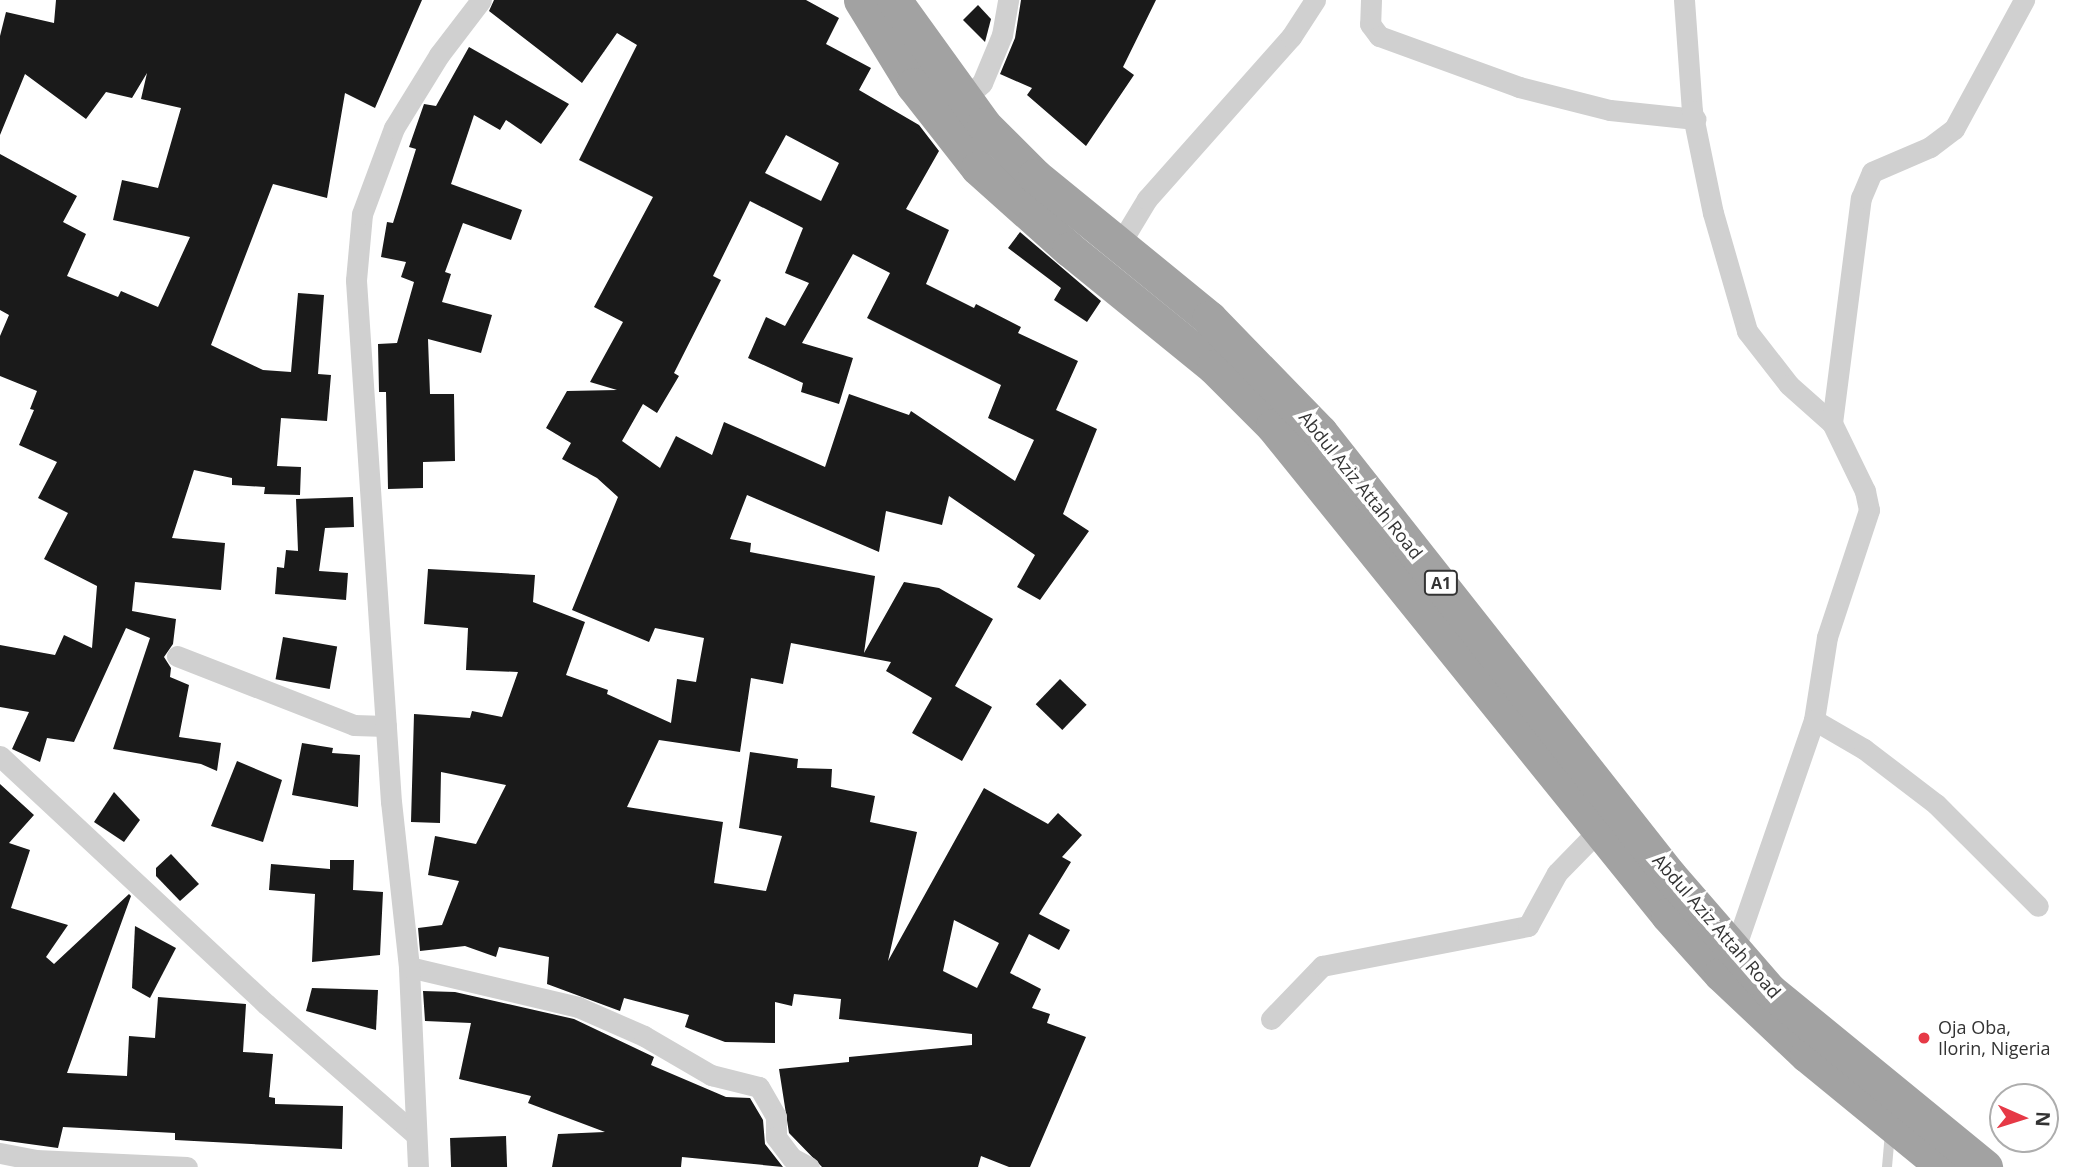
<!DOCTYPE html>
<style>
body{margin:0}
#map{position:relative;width:2073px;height:1167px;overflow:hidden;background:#fff;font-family:"Open Sans",sans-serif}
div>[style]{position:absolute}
.building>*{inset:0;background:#1a1a1a;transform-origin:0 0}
.service>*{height:10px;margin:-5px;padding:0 5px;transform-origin:5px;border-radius:5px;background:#d0d0d0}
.minor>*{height:21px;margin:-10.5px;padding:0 10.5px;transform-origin:10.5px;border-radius:10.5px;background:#d0d0d0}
.trunk>*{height:35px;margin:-17.5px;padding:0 17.5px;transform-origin:17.5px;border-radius:17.5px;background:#a2a2a2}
.dots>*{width:19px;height:19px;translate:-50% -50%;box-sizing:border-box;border:4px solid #fff;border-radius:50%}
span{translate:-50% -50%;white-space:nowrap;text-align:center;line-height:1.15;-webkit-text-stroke:7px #fff;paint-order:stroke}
.shield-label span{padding:2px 5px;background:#fff;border:2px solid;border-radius:5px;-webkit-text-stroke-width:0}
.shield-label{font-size:16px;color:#333;font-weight:700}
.street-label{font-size:18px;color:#333}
.poi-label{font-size:18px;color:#333}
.left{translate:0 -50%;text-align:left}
.north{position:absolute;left:1989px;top:1083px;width:70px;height:70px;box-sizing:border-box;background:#fff;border:2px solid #adadad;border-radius:50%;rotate:93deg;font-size:19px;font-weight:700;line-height:28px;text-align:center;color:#333}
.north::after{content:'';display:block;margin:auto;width:24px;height:32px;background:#e63946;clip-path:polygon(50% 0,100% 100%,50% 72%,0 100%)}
</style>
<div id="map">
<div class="building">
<div style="clip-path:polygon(56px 0,422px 0,375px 108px,345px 93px,327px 198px,273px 184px,211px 345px,263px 370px,291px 372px,298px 293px,324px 295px,318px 374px,331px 375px,327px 421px,281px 418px,277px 466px,301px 467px,300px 495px,264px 494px,265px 487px,232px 485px,232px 478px,194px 470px,172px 538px,225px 543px,221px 590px,135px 582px,132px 611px,176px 619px,173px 644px,164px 657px,171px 668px,170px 677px,189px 685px,179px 737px,221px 743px,217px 771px,201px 764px,113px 749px,150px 638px,126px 628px,74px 742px,47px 738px,40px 762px,12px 749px,29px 712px,0 707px,0 645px,55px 655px,64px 635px,92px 648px,97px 586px,44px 559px,68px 513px,38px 498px,57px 462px,19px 445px,34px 410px,30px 409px,37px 391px,0 376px,0 336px,9px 315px,0 310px,0 154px,77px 196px,63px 222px,86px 234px,67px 276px,118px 297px,121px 291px,158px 307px,190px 237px,113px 220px,122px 180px,158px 188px,181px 108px,141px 99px,147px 73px,132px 98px,106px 92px,86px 119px,25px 74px,0 135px,0 36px,6px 12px,54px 23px)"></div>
<div style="clip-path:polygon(evenodd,494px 0,806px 0,839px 18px,826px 44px,871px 68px,859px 90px,919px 125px,939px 151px,906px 209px,949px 230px,926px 284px,974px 308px,976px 304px,1021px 327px,1018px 333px,1078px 361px,1056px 410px,1097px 429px,1063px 514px,1089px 531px,1040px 600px,1017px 587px,1035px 555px,949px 496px,942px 525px,886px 511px,879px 552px,747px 495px,730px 539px,751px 543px,750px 552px,875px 576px,864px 653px,904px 582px,939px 588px,993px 619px,955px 686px,992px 707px,962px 761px,912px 733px,932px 698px,886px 671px,891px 662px,791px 643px,783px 684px,751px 678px,740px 752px,659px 740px,627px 807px,723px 822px,714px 883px,766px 891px,782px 836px,739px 828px,750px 752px,798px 759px,797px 768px,832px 769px,831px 787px,875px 796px,870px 822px,917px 832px,888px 961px,984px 788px,1048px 824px,1058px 813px,1082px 835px,1062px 857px,1071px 862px,1039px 914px,1070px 930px,1059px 950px,1029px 934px,1010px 973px,1041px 989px,1032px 1008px,1050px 1014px,1047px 1023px,1086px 1037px,1030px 1167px,1009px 1167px,981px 1156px,978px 1167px,822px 1167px,789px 1133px,779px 1069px,849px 1062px,849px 1057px,972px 1045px,972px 1034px,839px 1019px,841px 999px,794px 994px,792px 1006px,775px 1002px,775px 1043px,725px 1042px,685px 1027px,689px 1015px,624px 998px,620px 1011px,547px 984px,549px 957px,499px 947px,496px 957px,465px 946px,420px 951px,418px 928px,442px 925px,459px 881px,428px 875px,435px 836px,476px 844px,506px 785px,441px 772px,440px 823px,411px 822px,414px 714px,470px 718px,472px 711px,502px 717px,518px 672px,466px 670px,468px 628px,424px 624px,428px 569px,535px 575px,533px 602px,585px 622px,566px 675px,608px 690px,607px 694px,671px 723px,677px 679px,696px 682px,704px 638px,655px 628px,649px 642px,572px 610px,618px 497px,597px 478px,562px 459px,571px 443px,546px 428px,567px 391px,617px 390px,590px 382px,623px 322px,594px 307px,653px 197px,579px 160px,637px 45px,617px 33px,582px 83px,489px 11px,494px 0,786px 135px,839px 163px,821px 201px,765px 173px,786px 135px,494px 0,750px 201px,803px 228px,785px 273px,809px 283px,785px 326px,766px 317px,748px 358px,803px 383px,801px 392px,839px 404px,853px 358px,802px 343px,853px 254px,890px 273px,867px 318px,1001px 385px,988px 418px,1034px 440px,1015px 481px,911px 411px,909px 415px,849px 394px,825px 467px,724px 422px,712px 455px,676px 436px,660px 468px,622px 441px,643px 404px,657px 413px,679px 376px,674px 373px,721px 280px,713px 276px,750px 201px,494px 0,954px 920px,999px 943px,977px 988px,943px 971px,954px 920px)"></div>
<div style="clip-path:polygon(1021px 0,1156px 0,1123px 67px,1134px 75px,1086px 146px,1027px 95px,1032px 88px,1000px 74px,1015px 38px)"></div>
<div style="clip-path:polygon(978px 5px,991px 19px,985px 42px,963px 20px)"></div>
<div style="clip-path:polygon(469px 47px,569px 104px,541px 144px,506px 120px,500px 130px,474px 115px,451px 184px,522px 210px,511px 240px,463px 223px,445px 272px,451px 274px,442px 302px,492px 315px,481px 353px,428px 339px,430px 394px,454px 394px,455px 461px,423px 462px,423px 488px,388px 489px,386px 392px,379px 392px,378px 344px,397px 343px,414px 282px,401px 277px,406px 262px,381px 257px,387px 222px,393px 223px,416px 149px,409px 147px,424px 104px,436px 106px)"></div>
<div style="clip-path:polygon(1020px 232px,1101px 301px,1087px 322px,1054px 300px,1061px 288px,1008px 248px)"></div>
<div style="clip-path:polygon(353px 497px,354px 527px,325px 528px,319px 571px,348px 573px,346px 600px,275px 594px,277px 567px,284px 568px,286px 550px,298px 551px,296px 499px)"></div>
<div style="left:283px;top:637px;width:55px;height:43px;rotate:10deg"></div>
<div style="left:1060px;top:679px;width:37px;height:35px;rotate:44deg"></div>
<div style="clip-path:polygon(302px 743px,333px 748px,332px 753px,360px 755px,358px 807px,292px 795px)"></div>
<div style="clip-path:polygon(237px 761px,282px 780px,263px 842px,211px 826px)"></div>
<div style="clip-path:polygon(0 784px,34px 815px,9px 843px,30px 850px,11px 908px,68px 925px,46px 957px,54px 964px,129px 894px,131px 896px,67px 1073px,127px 1076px,129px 1036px,155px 1038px,158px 997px,246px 1004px,243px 1052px,273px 1054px,269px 1097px,275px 1098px,275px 1104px,343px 1106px,342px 1149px,175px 1140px,175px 1133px,63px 1127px,58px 1148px,0 1140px)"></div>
<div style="clip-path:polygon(114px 792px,140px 820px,124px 842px,94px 822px)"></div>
<div style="clip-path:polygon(171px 854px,199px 884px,180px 901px,156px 876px,156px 868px)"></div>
<div style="clip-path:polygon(330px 860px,354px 860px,353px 890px,383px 892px,380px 955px,312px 962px,315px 894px,269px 890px,271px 864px,330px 869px)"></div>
<div style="clip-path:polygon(135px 926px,176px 948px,150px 998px,132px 988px)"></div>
<div style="clip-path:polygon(312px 988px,378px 990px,376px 1030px,306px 1011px)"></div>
<div style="clip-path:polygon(423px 991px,455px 992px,574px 1019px,654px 1057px,651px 1065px,726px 1097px,750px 1098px,763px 1120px,765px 1144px,783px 1167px,682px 1157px,681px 1167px,552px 1167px,558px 1134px,605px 1132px,528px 1103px,531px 1096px,459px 1079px,471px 1023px,425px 1021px)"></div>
<div style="left:506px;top:1136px;width:31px;height:56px;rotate:88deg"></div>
</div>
<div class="service">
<div style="left:1887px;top:1167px;width:34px;rotate:-85deg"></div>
</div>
<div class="minor">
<div style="left:1371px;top:0;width:24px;rotate:92deg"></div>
<div style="left:1370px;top:24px;width:15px;rotate:53deg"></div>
<div style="left:1379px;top:36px;width:149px;rotate:20deg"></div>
<div style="left:1519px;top:87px;width:94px;rotate:14.2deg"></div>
<div style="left:1610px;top:110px;width:86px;rotate:6deg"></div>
<div style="left:1684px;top:0;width:111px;rotate:85.9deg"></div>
<div style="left:1692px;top:111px;width:104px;rotate:78.4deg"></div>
<div style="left:1713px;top:213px;width:123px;rotate:73.9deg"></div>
<div style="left:1747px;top:331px;width:68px;rotate:52.1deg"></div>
<div style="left:1789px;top:385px;width:57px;rotate:41.5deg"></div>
<div style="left:1832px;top:423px;width:76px;rotate:64.1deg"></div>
<div style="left:1865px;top:491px;width:19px;rotate:78deg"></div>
<div style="left:1869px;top:510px;width:134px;rotate:108.3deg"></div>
<div style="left:1827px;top:637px;width:84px;rotate:98.9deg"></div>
<div style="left:1814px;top:720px;width:244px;rotate:109.1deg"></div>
<div style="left:966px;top:97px;width:21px;rotate:-41deg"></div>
<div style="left:982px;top:83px;width:52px;rotate:-67.4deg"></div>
<div style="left:1002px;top:35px;width:36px;rotate:-80deg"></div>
<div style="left:1118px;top:247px;width:56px;rotate:-58.9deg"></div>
<div style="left:1147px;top:199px;width:217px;rotate:-48.4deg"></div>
<div style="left:1291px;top:37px;width:44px;rotate:-57deg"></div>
<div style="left:1832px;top:423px;width:227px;rotate:-82.7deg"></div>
<div style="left:1861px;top:198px;width:28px;rotate:-67deg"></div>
<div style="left:1872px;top:172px;width:63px;rotate:-23.3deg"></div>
<div style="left:1930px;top:147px;width:30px;rotate:-37deg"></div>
<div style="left:1954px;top:129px;width:147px;rotate:-61.5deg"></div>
<div style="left:177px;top:656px;width:190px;rotate:21.3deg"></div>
<div style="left:354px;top:725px;width:32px;rotate:2deg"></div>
<div style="left:1814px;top:720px;width:58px;rotate:30.1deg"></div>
<div style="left:1864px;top:749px;width:91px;rotate:37.4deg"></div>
<div style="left:1936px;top:804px;width:144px;rotate:45deg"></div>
<div style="left:0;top:756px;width:364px;rotate:43deg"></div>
<div style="left:266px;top:1004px;width:196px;rotate:41.1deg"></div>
<div style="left:409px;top:967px;width:174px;rotate:13.3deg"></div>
<div style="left:578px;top:1007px;width:72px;rotate:23.7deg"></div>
<div style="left:644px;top:1036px;width:78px;rotate:30.2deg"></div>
<div style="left:711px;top:1075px;width:49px;rotate:14deg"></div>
<div style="left:759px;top:1087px;width:34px;rotate:60deg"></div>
<div style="left:776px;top:1117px;width:20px;rotate:90deg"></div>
<div style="left:776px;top:1137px;width:26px;rotate:53deg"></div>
<div style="left:792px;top:1158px;width:19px;rotate:28deg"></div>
<div style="left:1271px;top:1019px;width:74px;rotate:-46.1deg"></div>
<div style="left:1322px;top:966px;width:210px;rotate:-11deg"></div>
<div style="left:1528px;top:926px;width:60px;rotate:-61.3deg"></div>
<div style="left:1557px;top:873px;width:62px;rotate:-45.7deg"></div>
<div style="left:0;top:1153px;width:37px;rotate:11deg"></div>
<div style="left:36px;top:1160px;width:151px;rotate:2.7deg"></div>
<div style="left:418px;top:1167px;width:200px;rotate:-92.6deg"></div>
<div style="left:409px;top:967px;width:166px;rotate:-96.2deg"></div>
<div style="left:391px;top:802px;width:523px;rotate:-93.84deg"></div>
<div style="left:356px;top:280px;width:66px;rotate:-84.8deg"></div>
<div style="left:362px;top:214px;width:92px;rotate:-69.6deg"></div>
<div style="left:394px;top:128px;width:86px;rotate:-58.3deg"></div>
<div style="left:439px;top:55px;width:69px;rotate:-52.6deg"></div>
</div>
<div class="trunk">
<div style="left:861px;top:0;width:100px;rotate:58.5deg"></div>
<div style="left:913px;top:85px;width:105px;rotate:51.9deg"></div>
<div style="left:978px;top:168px;width:122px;rotate:41.7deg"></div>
<div style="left:1069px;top:249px;width:187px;rotate:39.1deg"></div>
<div style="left:1214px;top:367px;width:83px;rotate:45deg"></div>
<div style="left:1273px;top:426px;width:629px;rotate:51.07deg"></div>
<div style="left:1668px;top:915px;width:79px;rotate:48.1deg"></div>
<div style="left:1721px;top:974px;width:118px;rotate:43.3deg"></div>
<div style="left:1807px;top:1055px;width:177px;rotate:39.3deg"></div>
<div style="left:894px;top:0;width:154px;rotate:54.2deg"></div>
<div style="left:984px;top:125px;width:72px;rotate:45deg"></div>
<div style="left:1035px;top:176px;width:225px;rotate:39.2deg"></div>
<div style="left:1209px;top:318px;width:159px;rotate:45.8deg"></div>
<div style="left:1320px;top:432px;width:564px;rotate:51.77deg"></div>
<div style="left:1669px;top:875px;width:154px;rotate:49deg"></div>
<div style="left:1770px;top:991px;width:278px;rotate:39.3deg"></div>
</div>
<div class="dots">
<div style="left:1924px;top:1038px;background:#e63946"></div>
</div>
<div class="shield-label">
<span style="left:1441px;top:583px">A1</span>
</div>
<div class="street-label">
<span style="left:1361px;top:485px;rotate:51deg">Abdul Aziz Attah Road</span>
<span style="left:1717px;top:926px;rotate:49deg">Abdul Aziz Attah Road</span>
</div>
<div class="poi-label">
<span class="left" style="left:1938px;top:1038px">Oja Oba,<br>Ilorin, Nigeria</span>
</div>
<div class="north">N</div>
</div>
